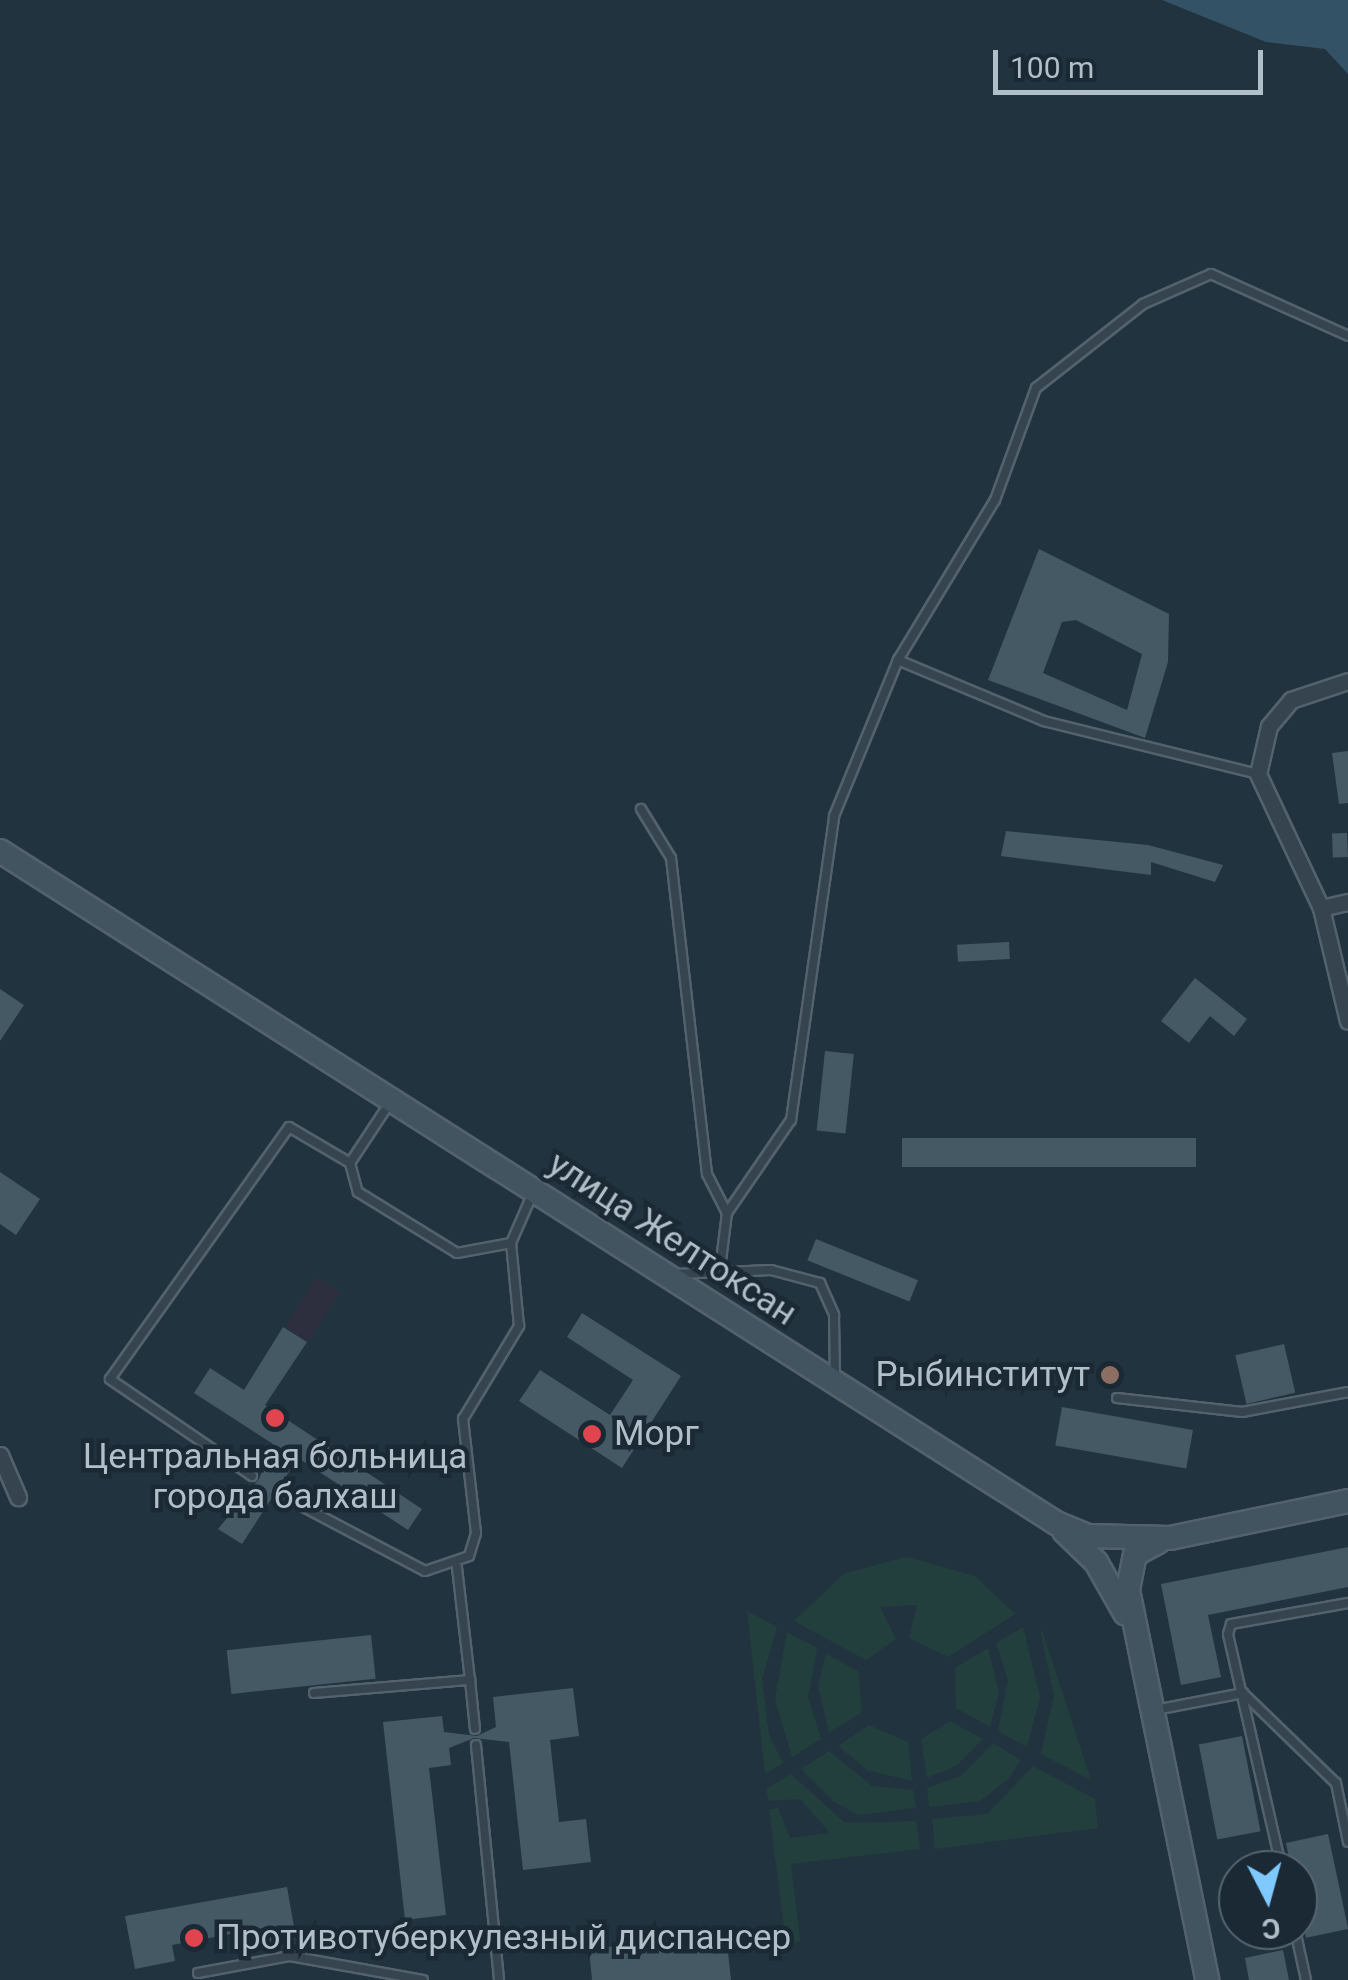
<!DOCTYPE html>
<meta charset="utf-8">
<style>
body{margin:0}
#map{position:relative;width:1348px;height:1980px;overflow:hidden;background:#21333e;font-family:Roboto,sans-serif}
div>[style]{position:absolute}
.medical>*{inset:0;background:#2e2f3e;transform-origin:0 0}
.green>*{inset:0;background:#233f3d}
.water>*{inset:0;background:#345266}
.building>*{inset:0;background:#455964;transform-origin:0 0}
.roads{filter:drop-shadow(2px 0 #53626c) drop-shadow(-2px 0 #53626c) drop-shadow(0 2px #53626c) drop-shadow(0 -2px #53626c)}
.lane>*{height:8px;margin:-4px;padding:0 4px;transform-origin:4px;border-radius:4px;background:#35444e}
.street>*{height:15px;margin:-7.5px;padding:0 7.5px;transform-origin:7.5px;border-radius:7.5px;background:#35444e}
.secondary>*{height:22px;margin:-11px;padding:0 11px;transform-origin:11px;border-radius:11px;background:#435461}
.dots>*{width:28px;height:28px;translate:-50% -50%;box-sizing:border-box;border:5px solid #1a2933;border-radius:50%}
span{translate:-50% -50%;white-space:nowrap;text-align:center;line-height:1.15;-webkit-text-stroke:9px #1a2933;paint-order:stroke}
.street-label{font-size:35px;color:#b1bfc9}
.poi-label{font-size:35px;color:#b1bfc9}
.right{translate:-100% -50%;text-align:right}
.left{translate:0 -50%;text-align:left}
.north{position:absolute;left:1218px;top:1850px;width:100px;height:100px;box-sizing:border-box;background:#1a2933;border:2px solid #56656f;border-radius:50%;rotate:174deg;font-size:28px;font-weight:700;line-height:40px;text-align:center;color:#b1bfc9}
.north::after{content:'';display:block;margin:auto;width:35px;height:45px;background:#80c9ff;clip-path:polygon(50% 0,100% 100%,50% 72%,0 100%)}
.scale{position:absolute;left:993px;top:50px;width:270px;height:45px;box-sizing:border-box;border:5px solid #b1bfc9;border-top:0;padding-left:12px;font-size:30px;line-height:35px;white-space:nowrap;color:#b1bfc9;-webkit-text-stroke:8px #1a2933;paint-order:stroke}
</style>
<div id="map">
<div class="medical">
<div style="left:316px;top:1277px;width:28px;height:59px;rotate:32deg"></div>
</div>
<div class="green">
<div style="clip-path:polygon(907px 1557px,975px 1576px,1015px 1614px,948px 1657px,909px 1638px,917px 1605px,880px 1607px,896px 1639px,866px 1660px,794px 1621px,845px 1573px)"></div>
<div style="clip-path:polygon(747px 1611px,777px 1627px,762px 1679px,769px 1735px,783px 1763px,765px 1774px)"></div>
<div style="clip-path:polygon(1023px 1627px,1040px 1697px,1027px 1747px,998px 1731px,1008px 1680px,996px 1643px)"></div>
<div style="clip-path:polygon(1040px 1630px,1043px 1633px,1091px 1780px,1041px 1754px,1054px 1695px)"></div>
<div style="clip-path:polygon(787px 1632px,817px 1648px,808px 1697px,821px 1739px,792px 1757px,775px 1699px)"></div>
<div style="clip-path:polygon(988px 1648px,999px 1693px,990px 1727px,956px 1708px,955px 1668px)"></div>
<div style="clip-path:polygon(826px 1654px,858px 1671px,862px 1712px,829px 1733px,818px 1685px)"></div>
<div style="clip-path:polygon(950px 1721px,983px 1739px,956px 1766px,927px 1778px,921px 1739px)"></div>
<div style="clip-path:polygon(869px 1725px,908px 1742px,912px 1781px,867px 1770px,838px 1746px)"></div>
<div style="clip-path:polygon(993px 1743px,1021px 1760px,1008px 1779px,980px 1801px,929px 1807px,927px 1788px,961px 1776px)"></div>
<div style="clip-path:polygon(829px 1751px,872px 1786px,913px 1790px,916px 1808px,858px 1815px,833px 1801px,801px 1769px)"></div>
<div style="clip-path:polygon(1033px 1766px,1095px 1799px,1098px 1828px,935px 1849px,932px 1819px,987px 1814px)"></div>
<div style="clip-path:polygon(791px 1774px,845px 1823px,916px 1821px,920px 1849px,791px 1864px,800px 1941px,786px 1943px,769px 1809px,778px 1808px,790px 1838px,830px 1833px,800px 1799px,769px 1801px,766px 1789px)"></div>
</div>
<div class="water">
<div style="clip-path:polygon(1162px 0,1348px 0,1348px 74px,1325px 49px,1266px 42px)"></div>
</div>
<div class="building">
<div style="clip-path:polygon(evenodd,1039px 549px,1169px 614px,1168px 662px,1145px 738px,988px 680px,1039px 549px,1076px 620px,1142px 654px,1127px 710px,1043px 673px,1062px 622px,1076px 620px)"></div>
<div style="clip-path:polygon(1348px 751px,1348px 803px,1339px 804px,1332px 753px)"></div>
<div style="clip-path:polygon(1006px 831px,1148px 845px,1223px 865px,1215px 882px,1151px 862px,1151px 875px,1001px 856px)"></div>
<div style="left:1347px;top:833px;width:24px;height:15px;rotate:88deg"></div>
<div style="left:1009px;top:942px;width:17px;height:52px;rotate:87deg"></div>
<div style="clip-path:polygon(1195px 978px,1247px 1019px,1234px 1036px,1210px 1016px,1189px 1043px,1161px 1021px)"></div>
<div style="clip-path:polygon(0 989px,24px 1005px,0 1041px)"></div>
<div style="left:825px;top:1051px;width:29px;height:80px;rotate:6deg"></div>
<div style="left:902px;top:1138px;width:294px;height:29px"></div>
<div style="clip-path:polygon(0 1172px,40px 1199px,16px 1235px,0 1224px)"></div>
<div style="left:816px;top:1239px;width:110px;height:23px;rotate:22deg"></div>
<div style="clip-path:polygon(582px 1313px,681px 1376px,622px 1468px,519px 1401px,540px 1370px,610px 1415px,633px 1380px,567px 1337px)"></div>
<div style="clip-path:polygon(283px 1327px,307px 1342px,265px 1405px,422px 1509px,408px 1530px,298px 1458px,242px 1544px,218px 1529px,259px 1479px,273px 1444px,194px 1393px,210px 1368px,244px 1390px)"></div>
<div style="left:1284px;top:1344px;width:50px;height:50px;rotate:77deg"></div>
<div style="left:1062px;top:1407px;width:133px;height:39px;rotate:10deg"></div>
<div style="clip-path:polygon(1348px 1547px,1348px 1587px,1208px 1615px,1221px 1677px,1181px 1685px,1161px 1584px)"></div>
<div style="left:371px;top:1635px;width:44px;height:145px;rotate:84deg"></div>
<div style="clip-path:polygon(573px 1688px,579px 1736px,550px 1740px,559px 1822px,586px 1819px,591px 1862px,523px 1870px,509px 1742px,474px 1738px,449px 1748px,451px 1765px,429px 1768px,446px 1915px,405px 1920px,383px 1722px,442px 1716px,444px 1732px,477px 1736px,496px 1727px,493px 1697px)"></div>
<div style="left:1242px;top:1736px;width:97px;height:44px;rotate:79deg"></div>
<div style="left:1328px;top:1834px;width:97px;height:43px;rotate:78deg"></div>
<div style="clip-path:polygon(287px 1887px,297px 1944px,267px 1950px,263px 1928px,172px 1945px,175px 1961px,135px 1969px,125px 1916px)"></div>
<div style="clip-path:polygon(726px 1934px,731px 1980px,592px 1980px,589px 1949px)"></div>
<div style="clip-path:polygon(1283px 1950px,1289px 1980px,1249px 1980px,1245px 1958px)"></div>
</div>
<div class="roads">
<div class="lane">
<div style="left:898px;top:660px;width:158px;rotate:22.7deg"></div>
<div style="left:1044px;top:721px;width:220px;rotate:13.9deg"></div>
<div style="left:641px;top:809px;width:57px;rotate:58.5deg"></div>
<div style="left:671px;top:858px;width:318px;rotate:83.5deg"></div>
<div style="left:707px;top:1174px;width:44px;rotate:62.9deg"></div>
<div style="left:350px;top:1163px;width:30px;rotate:75deg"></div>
<div style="left:358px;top:1192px;width:116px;rotate:31.6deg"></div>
<div style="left:457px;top:1253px;width:55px;rotate:-10.5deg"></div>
<div style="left:720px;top:1269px;width:56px;rotate:-82.9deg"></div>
<div style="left:727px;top:1213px;width:113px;rotate:-55.5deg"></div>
<div style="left:791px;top:1120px;width:307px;rotate:-81.9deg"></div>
<div style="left:834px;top:816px;width:169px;rotate:-67.7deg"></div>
<div style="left:898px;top:660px;width:187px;rotate:-58.8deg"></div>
<div style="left:995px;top:500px;width:119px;rotate:-69.9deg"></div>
<div style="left:1036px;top:388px;width:136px;rotate:-38.1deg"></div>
<div style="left:1143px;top:304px;width:74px;rotate:-23.8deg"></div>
<div style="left:1211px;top:274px;width:150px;rotate:24.3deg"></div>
<div style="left:677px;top:1274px;width:94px;rotate:-2.4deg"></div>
<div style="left:771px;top:1270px;width:51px;rotate:14.9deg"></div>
<div style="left:820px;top:1283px;width:35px;rotate:66deg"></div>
<div style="left:834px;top:1315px;width:61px;rotate:89.1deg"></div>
<div style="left:1117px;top:1398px;width:126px;rotate:6.4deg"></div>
<div style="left:1242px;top:1412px;width:108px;rotate:-10.7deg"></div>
<div style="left:252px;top:1476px;width:172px;rotate:-145.7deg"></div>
<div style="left:110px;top:1379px;width:309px;rotate:-54.6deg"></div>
<div style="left:289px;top:1127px;width:71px;rotate:30.5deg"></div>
<div style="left:350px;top:1163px;width:71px;rotate:-56.5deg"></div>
<div style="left:277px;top:1493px;width:167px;rotate:27.8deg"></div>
<div style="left:425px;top:1571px;width:46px;rotate:-18.8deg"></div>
<div style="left:469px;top:1556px;width:24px;rotate:-73deg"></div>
<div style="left:476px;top:1533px;width:115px;rotate:-96.5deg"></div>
<div style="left:463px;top:1419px;width:109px;rotate:-58.9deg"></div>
<div style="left:519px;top:1326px;width:83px;rotate:-95.5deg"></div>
<div style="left:511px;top:1243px;width:52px;rotate:-66.4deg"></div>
<div style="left:470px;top:1680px;width:49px;rotate:84.2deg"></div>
<div style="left:314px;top:1693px;width:157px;rotate:-4.8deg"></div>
<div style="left:470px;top:1680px;width:114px;rotate:-96.6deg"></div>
<div style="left:1155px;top:1710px;width:90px;rotate:-10.9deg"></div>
<div style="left:1243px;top:1693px;width:129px;rotate:44.1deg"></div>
<div style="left:1336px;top:1783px;width:60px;rotate:78.5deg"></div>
<div style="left:476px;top:1745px;width:236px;rotate:84.4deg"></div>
<div style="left:1282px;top:1870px;width:242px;rotate:-102.9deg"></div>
<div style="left:1228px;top:1634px;width:10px;rotate:-73deg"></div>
<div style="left:1231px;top:1624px;width:119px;rotate:-10.2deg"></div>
<div style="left:1295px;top:1930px;width:51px;rotate:77.6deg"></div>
<div style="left:198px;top:1973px;width:94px;rotate:-10.5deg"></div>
<div style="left:290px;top:1956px;width:135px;rotate:10.2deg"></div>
</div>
<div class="street">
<div style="left:1348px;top:681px;width:60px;rotate:161.6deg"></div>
<div style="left:1291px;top:700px;width:34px;rotate:130deg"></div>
<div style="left:1269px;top:726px;width:49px;rotate:102.9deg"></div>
<div style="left:1258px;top:774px;width:148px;rotate:64.8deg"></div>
<div style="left:1321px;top:908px;width:116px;rotate:76.6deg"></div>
<div style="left:1321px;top:908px;width:28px;rotate:-13deg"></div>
<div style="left:0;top:1455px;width:46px;rotate:66.8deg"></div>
</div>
<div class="secondary">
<div style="left:0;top:851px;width:1252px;rotate:32.47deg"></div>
<div style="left:1056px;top:1523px;width:35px;rotate:22deg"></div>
<div style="left:1088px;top:1536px;width:82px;rotate:1.4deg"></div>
<div style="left:1170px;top:1538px;width:182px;rotate:-11.7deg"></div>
<div style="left:1064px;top:1531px;width:45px;rotate:44.1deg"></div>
<div style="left:1096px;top:1562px;width:59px;rotate:60.4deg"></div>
<div style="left:1158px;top:1542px;width:26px;rotate:152deg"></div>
<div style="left:1135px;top:1554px;width:37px;rotate:101deg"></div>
<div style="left:1128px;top:1590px;width:398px;rotate:78.5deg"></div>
</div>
</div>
<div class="dots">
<div style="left:1110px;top:1375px;background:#8d6e63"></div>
<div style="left:275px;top:1418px;background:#e0444e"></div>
<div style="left:592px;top:1434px;background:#e0444e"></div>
<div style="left:194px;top:1938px;background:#e0444e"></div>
</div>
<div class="street-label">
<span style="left:672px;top:1239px;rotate:33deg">улица Желтоксан</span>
</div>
<div class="poi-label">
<span class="right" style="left:1090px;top:1375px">Рыбинститут</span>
<span class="left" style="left:614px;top:1434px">Морг</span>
<span style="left:275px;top:1477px">Центральная больница<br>города балхаш</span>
<span class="left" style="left:216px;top:1938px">Противотуберкулезный диспансер</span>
</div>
<div class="north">С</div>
<div class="scale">100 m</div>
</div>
